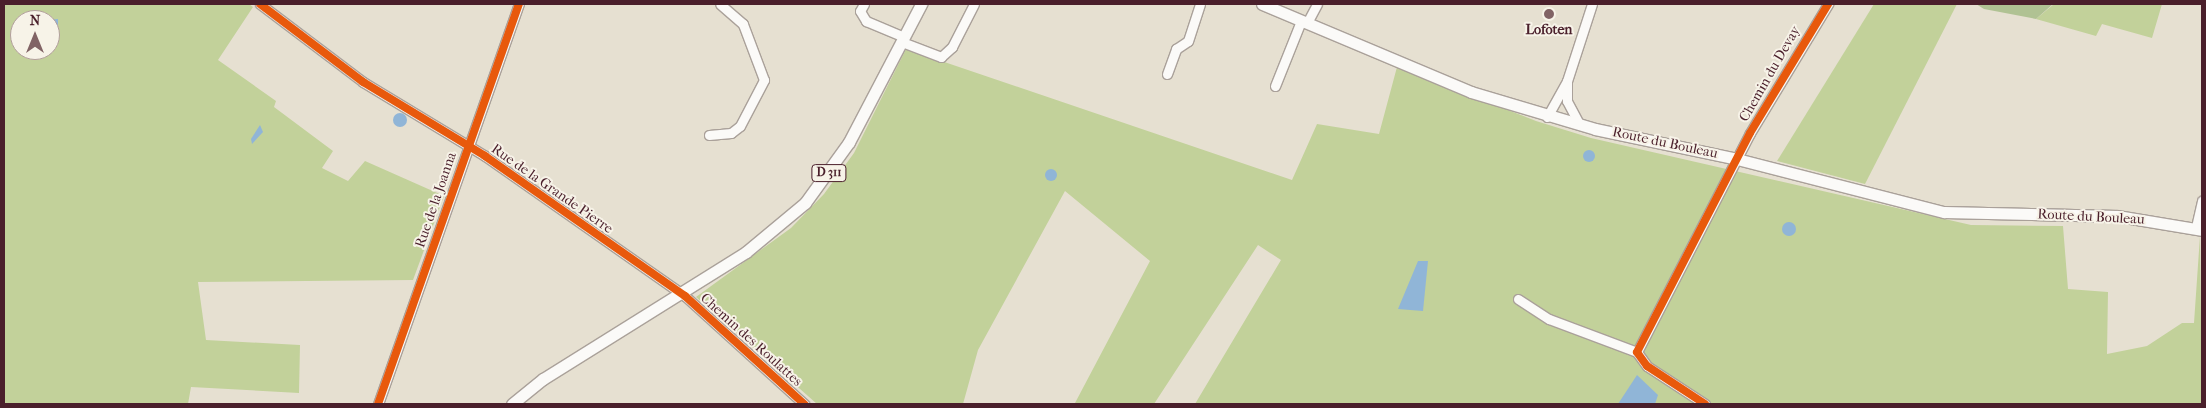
<!DOCTYPE html>
<style>
body{margin:0}
#map{position:relative;width:2206px;height:408px;overflow:hidden;background:#e6e0d1;font-family:"IM FELL French Canon",serif}
div>[style]{position:absolute}
.green>*{inset:0;background:#c2d19a}
.forest>*{inset:0;background:#b0c293}
.water>*{inset:0;background:#90b5d7}
.round{border-radius:50%}
.roads{filter:drop-shadow(1px 0 #aaa19a) drop-shadow(-1px 0 #aaa19a) drop-shadow(0 1px #aaa19a) drop-shadow(0 -1px #aaa19a)}
.minor>*{height:9px;margin:-4.5px;padding:0 4.5px;transform-origin:4.5px;border-radius:4.5px;background:#fbfaf8}
.major>*{height:11px;margin:-5.5px;padding:0 5.5px;transform-origin:5.5px;border-radius:5.5px;background:#fbfaf8}
.cycleway>*{height:8px;margin:-4px;padding:0 4px;transform-origin:4px;border-radius:4px;background:#e8590c}
.dots>*{width:14px;height:14px;translate:-50% -50%;box-sizing:border-box;border:2px solid #f7f3e8;border-radius:50%}
span{translate:-50% -50%;white-space:nowrap;text-align:center;line-height:1.15;-webkit-text-stroke:4px #f7f3e8;paint-order:stroke}
.shield-label span{padding:1px 4px;background:#f7f3e8;border:1px solid;border-radius:4px;-webkit-text-stroke-width:0}
.shield-label{font-size:12px;color:#4a1f2b;font-weight:700}
.poi-label{font-size:14px;color:#4a1f2b;font-weight:700}
.street-label{font-size:14px;color:#4a1f2b}
.frame{position:absolute;inset:0;border:5px solid #4a1f2b;pointer-events:none}
.north{position:absolute;left:10px;top:10px;width:50px;height:50px;box-sizing:border-box;background:#f7f3e8;border:1px solid #b29e9c;border-radius:50%;rotate:0deg;font-size:14px;font-weight:700;line-height:20px;text-align:center;color:#4a1f2b}
.north::after{content:'';display:block;margin:auto;width:18px;height:22px;background:#816365;clip-path:polygon(50% 0,100% 100%,50% 72%,0 100%)}
</style>
<div id="map">
<div class="green">
<div style="clip-path:polygon(evenodd,4px 4px,249px 4px,253px 7px,218px 60px,276px 101px,274px 107px,333px 151px,322px 168px,348px 181px,365px 161px,444px 196px,413px 280px,198px 282px,206px 340px,300px 345px,299px 393px,191px 387px,188px 404px,4px 404px,4px 4px,20px 20px,50px 20px,50px 50px,20px 50px,20px 20px)"></div>
<div style="clip-path:polygon(1874px 4px,1957px 4px,1865px 184px,1777px 161px)"></div>
<div style="clip-path:polygon(2054px 4px,2162px 4px,2152px 38px,2102px 24px,2096px 36px,2036px 19px)"></div>
<div style="clip-path:polygon(906px 49px,1292px 180px,1317px 124px,1379px 134px,1397px 67px,1536px 121px,1591px 138px,1971px 225px,2063px 226px,2068px 289px,2108px 292px,2107px 354px,2147px 346px,2182px 323px,2194px 323px,2200px 236px,2202px 404px,1195px 404px,1281px 260px,1258px 245px,1154px 404px,1078px 404px,1075px 403px,1150px 261px,1065px 191px,978px 350px,963px 404px,817px 404px,696px 297px,791px 228px,824px 194px,854px 153px)"></div>
</div>
<div class="forest">
<div style="clip-path:polygon(1976px 4px,2053px 4px,2036px 19px,1984px 9px)"></div>
</div>
<div class="water">
<div style="clip-path:polygon(58px 19px,58px 33px,50px 38px,49px 20px)"></div>
<div class="round" style="left:393px;top:113px;width:14px;height:14px"></div>
<div style="clip-path:polygon(260px 125px,263px 132px,252px 144px,251px 139px)"></div>
<div class="round" style="left:1583px;top:150px;width:12px;height:12px"></div>
<div class="round" style="left:1045px;top:169px;width:12px;height:12px"></div>
<div class="round" style="left:1782px;top:222px;width:14px;height:14px"></div>
<div style="clip-path:polygon(1418px 261px,1428px 261px,1423px 311px,1398px 309px)"></div>
<div style="clip-path:polygon(1637px 375px,1658px 395px,1655px 404px,1618px 404px)"></div>
</div>
<div class="roads">
<div class="minor">
<div style="left:260px;top:4px;width:129px;rotate:37.1deg"></div>
<div style="left:363px;top:82px;width:143px;rotate:31.2deg"></div>
<div style="left:485px;top:156px;width:244px;rotate:35deg"></div>
<div style="left:685px;top:296px;width:161px;rotate:42.2deg"></div>
<div style="left:864px;top:4px;width:8px;rotate:120deg"></div>
<div style="left:860px;top:11px;width:12px;rotate:59deg"></div>
<div style="left:866px;top:21px;width:41px;rotate:22.8deg"></div>
<div style="left:1307px;top:23px;width:21px;rotate:-62deg"></div>
<div style="left:902px;top:42px;width:42px;rotate:21deg"></div>
<div style="left:941px;top:57px;width:15px;rotate:-42deg"></div>
<div style="left:952px;top:47px;width:48px;rotate:-62.9deg"></div>
<div style="left:1167px;top:74px;width:27px;rotate:-70deg"></div>
<div style="left:1176px;top:49px;width:14px;rotate:-34deg"></div>
<div style="left:1188px;top:41px;width:39px;rotate:-72deg"></div>
<div style="left:1567px;top:82px;width:19px;rotate:90deg"></div>
<div style="left:1567px;top:101px;width:27px;rotate:62deg"></div>
<div style="left:1275px;top:86px;width:70px;rotate:-68.2deg"></div>
<div style="left:1547px;top:117px;width:41px;rotate:-60.9deg"></div>
<div style="left:1567px;top:81px;width:81px;rotate:-72deg"></div>
<div style="left:709px;top:135px;width:22px;rotate:-5deg"></div>
<div style="left:731px;top:133px;width:11px;rotate:-38deg"></div>
<div style="left:740px;top:126px;width:52px;rotate:-62.4deg"></div>
<div style="left:764px;top:80px;width:60px;rotate:-110.6deg"></div>
<div style="left:743px;top:24px;width:30px;rotate:-139deg"></div>
<div style="left:2196px;top:227px;width:27px;rotate:-77deg"></div>
<div style="left:1518px;top:299px;width:37px;rotate:33deg"></div>
<div style="left:1549px;top:319px;width:94px;rotate:20.6deg"></div>
<div style="left:378px;top:404px;width:424px;rotate:-70.6deg"></div>
<div style="left:1705px;top:404px;width:69px;rotate:-146.8deg"></div>
<div style="left:1647px;top:366px;width:17px;rotate:-126deg"></div>
<div style="left:1637px;top:352px;width:246px;rotate:-62.7deg"></div>
<div style="left:1750px;top:133px;width:151px;rotate:-58.8deg"></div>
</div>
<div class="major">
<div style="left:1262px;top:4px;width:227px;rotate:22.8deg"></div>
<div style="left:1471px;top:92px;width:129px;rotate:16.6deg"></div>
<div style="left:1595px;top:129px;width:145px;rotate:11.9deg"></div>
<div style="left:1737px;top:159px;width:214px;rotate:14.4deg"></div>
<div style="left:1944px;top:212px;width:174px;rotate:1.3deg"></div>
<div style="left:2118px;top:216px;width:85px;rotate:9.5deg"></div>
<div style="left:512px;top:404px;width:40px;rotate:-39deg"></div>
<div style="left:543px;top:379px;width:239px;rotate:-32deg"></div>
<div style="left:746px;top:252px;width:77px;rotate:-39.7deg"></div>
<div style="left:805px;top:203px;width:75px;rotate:-54.2deg"></div>
<div style="left:849px;top:142px;width:156px;rotate:-62.4deg"></div>
</div>
</div>
<div class="cycleway">
<div style="left:260px;top:4px;width:129px;rotate:37.1deg"></div>
<div style="left:363px;top:82px;width:143px;rotate:31.2deg"></div>
<div style="left:485px;top:156px;width:244px;rotate:35deg"></div>
<div style="left:685px;top:296px;width:161px;rotate:42.2deg"></div>
<div style="left:378px;top:404px;width:424px;rotate:-70.6deg"></div>
<div style="left:1705px;top:404px;width:69px;rotate:-146.8deg"></div>
<div style="left:1647px;top:366px;width:17px;rotate:-126deg"></div>
<div style="left:1637px;top:352px;width:246px;rotate:-62.7deg"></div>
<div style="left:1750px;top:133px;width:151px;rotate:-58.8deg"></div>
</div>
<div class="dots">
<div style="left:1549px;top:14px;background:#816365"></div>
</div>
<div class="shield-label">
<span style="left:829px;top:173px">D 311</span>
</div>
<div class="poi-label">
<span style="left:1549px;top:30px">Lofoten</span>
</div>
<div class="street-label">
<span style="left:1770px;top:74px;rotate:-60deg">Chemin du Devay</span>
<span style="left:1665px;top:143px;rotate:12deg">Route du Bouleau</span>
<span style="left:552px;top:189px;rotate:35deg">Rue de la Grande Pierre</span>
<span style="left:436px;top:200px;rotate:-71deg">Rue de la Joanna</span>
<span style="left:2091px;top:217px;rotate:3deg">Route du Bouleau</span>
<span style="left:751px;top:340px;rotate:42deg">Chemin des Roulattes</span>
</div>
<div class="frame"></div>
<div class="north">N</div>
</div>
